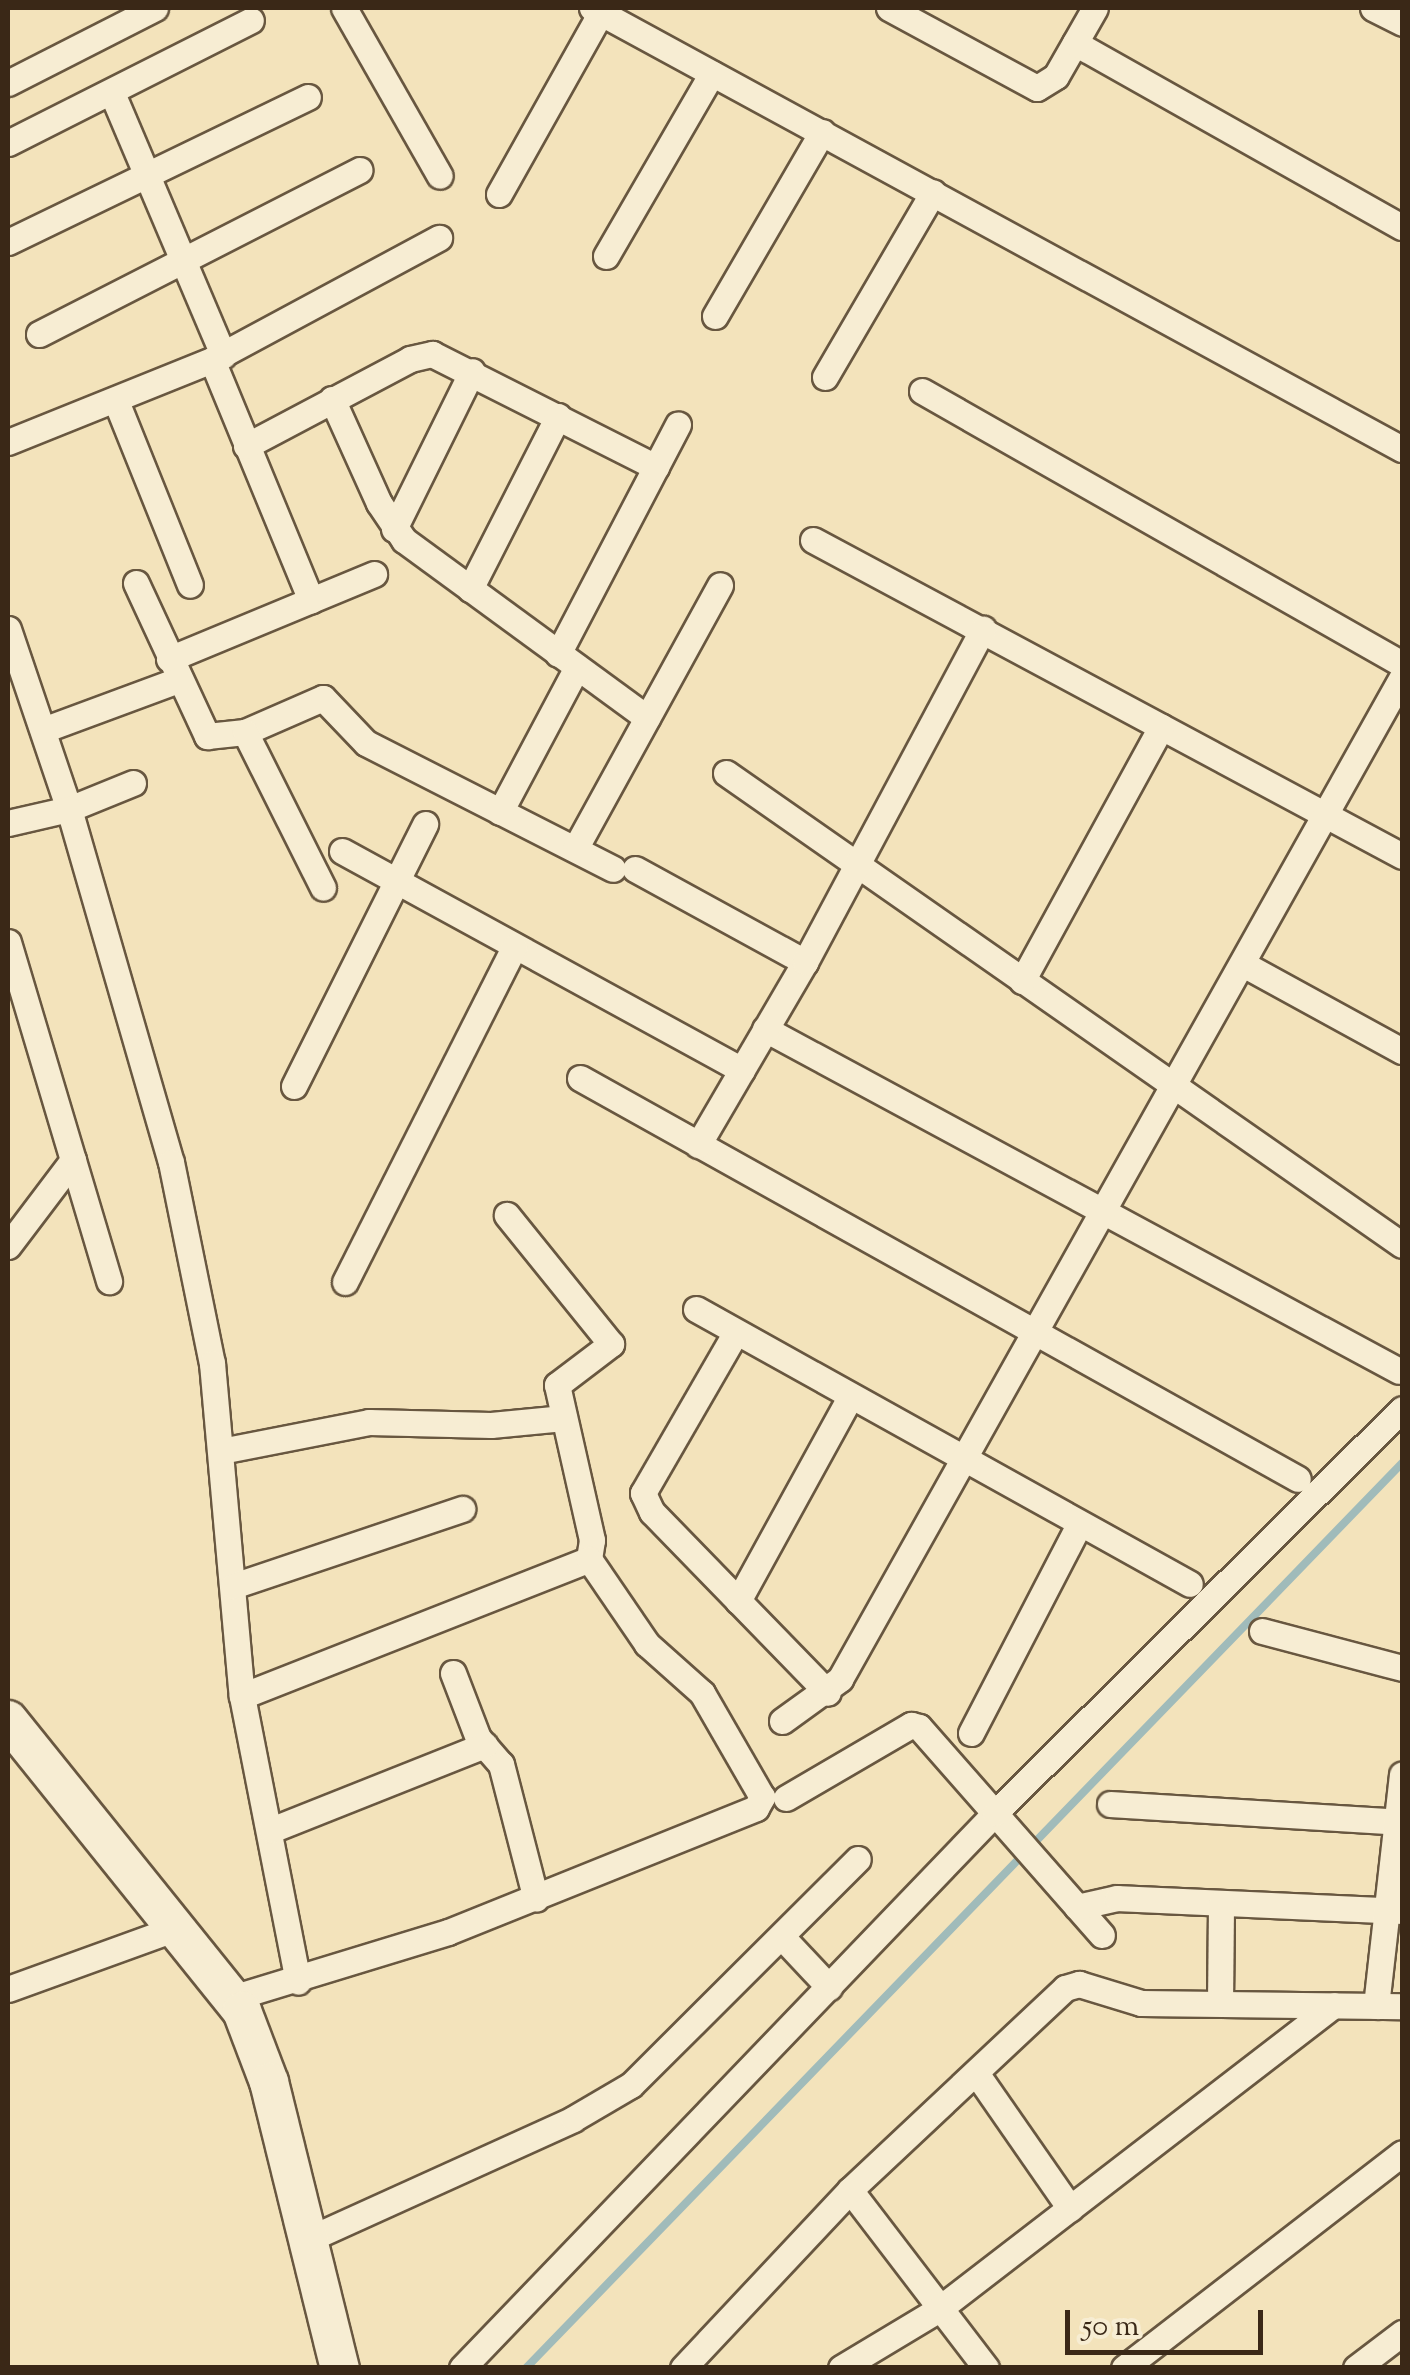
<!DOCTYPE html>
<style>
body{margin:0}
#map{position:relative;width:1410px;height:2375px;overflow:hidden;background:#f3e3bb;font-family:"Sorts Mill Goudy",serif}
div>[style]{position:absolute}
.stream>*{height:8px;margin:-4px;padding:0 4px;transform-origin:4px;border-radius:4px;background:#a0bbba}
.roads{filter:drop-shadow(2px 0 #685740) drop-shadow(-2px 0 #685740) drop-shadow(0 2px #685740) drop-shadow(0 -2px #685740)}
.street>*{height:25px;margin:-12.5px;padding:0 12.5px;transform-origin:12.5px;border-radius:12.5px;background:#f7edd3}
.secondary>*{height:38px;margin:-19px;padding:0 19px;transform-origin:19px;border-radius:19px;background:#f7edd3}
span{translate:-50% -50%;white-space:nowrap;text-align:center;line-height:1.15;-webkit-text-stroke:10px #f7edd3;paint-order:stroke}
.frame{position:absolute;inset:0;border:10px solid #3a2817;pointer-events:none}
.scale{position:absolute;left:1065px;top:2310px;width:198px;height:45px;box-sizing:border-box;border:5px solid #3a2817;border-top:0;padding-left:12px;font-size:30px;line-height:35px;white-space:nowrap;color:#3a2817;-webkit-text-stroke:8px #f7edd3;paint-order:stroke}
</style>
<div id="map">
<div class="stream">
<div style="left:526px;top:2368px;width:1260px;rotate:-45.93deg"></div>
</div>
<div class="roads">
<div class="street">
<div style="left:344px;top:8px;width:193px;rotate:60.3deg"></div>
<div style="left:592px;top:8px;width:922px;rotate:28.57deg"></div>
<div style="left:889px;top:8px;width:168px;rotate:28.4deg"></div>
<div style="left:1037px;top:88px;width:22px;rotate:-32deg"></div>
<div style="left:1056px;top:76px;width:78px;rotate:-60.2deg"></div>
<div style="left:1373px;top:8px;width:33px;rotate:27deg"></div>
<div style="left:1075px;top:43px;width:375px;rotate:29.4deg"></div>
<div style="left:8px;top:83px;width:165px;rotate:-27deg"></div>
<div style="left:112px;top:93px;width:285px;rotate:67deg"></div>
<div style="left:8px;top:143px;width:272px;rotate:-26.8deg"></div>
<div style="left:499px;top:194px;width:209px;rotate:-60.7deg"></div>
<div style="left:8px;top:242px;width:333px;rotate:-25.8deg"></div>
<div style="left:606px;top:256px;width:211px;rotate:-59.9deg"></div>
<div style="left:715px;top:316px;width:213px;rotate:-59.8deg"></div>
<div style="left:39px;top:334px;width:360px;rotate:-27.1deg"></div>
<div style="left:212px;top:360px;width:260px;rotate:67.6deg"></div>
<div style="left:825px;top:377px;width:214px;rotate:-59.7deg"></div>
<div style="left:922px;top:391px;width:552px;rotate:29.63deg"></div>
<div style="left:332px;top:399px;width:114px;rotate:65.7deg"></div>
<div style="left:379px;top:503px;width:45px;rotate:56deg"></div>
<div style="left:404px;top:540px;width:301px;rotate:36.2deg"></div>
<div style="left:116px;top:401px;width:198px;rotate:68.1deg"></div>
<div style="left:8px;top:442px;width:220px;rotate:-21.9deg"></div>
<div style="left:212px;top:360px;width:258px;rotate:-28.3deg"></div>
<div style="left:246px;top:446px;width:186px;rotate:-27.9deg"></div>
<div style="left:410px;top:359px;width:23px;rotate:-13deg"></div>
<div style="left:432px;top:354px;width:251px;rotate:26.8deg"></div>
<div style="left:394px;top:529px;width:176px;rotate:-63.7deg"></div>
<div style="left:813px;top:540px;width:668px;rotate:28.21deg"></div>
<div style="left:136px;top:583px;width:169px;rotate:65.1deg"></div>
<div style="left:207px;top:736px;width:38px;rotate:-6deg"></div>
<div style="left:245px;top:732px;width:85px;rotate:-23.6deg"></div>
<div style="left:323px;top:698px;width:62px;rotate:46.3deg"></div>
<div style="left:366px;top:743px;width:277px;rotate:27deg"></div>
<div style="left:470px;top:589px;width:194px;rotate:-63deg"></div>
<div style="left:8px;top:629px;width:190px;rotate:71.3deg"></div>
<div style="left:69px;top:809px;width:69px;rotate:-22.1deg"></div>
<div style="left:558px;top:654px;width:259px;rotate:-62.4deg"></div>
<div style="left:169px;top:659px;width:222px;rotate:-22.5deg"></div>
<div style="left:43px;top:730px;width:144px;rotate:-20.3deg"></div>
<div style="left:245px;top:732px;width:174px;rotate:63.4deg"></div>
<div style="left:726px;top:773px;width:824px;rotate:34.92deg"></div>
<div style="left:500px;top:812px;width:164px;rotate:-62deg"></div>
<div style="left:8px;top:823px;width:63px;rotate:-12.9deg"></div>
<div style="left:69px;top:809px;width:367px;rotate:73.9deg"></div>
<div style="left:171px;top:1162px;width:205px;rotate:78.5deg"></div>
<div style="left:212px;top:1363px;width:334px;rotate:84.9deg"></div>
<div style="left:242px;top:1696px;width:291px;rotate:78.9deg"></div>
<div style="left:575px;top:849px;width:301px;rotate:-61.2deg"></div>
<div style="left:342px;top:851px;width:456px;rotate:28.7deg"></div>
<div style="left:635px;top:869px;width:194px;rotate:28.7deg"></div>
<div style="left:8px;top:942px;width:354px;rotate:73.4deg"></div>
<div style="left:1243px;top:964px;width:181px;rotate:28.7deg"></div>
<div style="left:1022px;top:981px;width:290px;rotate:-61.3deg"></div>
<div style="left:765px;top:1029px;width:720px;rotate:28.34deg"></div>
<div style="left:580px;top:1078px;width:822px;rotate:29.18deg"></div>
<div style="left:294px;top:1086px;width:293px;rotate:-63.4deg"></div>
<div style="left:698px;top:1145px;width:212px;rotate:-59.7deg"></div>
<div style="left:805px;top:962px;width:378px;rotate:-61.9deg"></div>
<div style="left:8px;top:1246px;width:108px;rotate:-52.9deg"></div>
<div style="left:345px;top:1282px;width:375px;rotate:-63.2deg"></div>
<div style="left:696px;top:1309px;width:565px;rotate:29.1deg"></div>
<div style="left:736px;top:1332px;width:186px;rotate:120deg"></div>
<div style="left:643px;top:1493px;width:21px;rotate:65deg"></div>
<div style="left:652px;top:1512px;width:252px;rotate:45.8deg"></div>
<div style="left:221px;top:1451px;width:151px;rotate:-11.1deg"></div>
<div style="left:369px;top:1422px;width:122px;rotate:1.4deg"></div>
<div style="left:491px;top:1425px;width:73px;rotate:-5.5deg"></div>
<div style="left:233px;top:1586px;width:242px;rotate:-18.6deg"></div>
<div style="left:738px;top:1601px;width:233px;rotate:-61.2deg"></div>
<div style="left:1262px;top:1631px;width:145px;rotate:14.8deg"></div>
<div style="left:453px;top:1673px;width:70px;rotate:69deg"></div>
<div style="left:478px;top:1738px;width:35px;rotate:49deg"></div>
<div style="left:501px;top:1764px;width:139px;rotate:75.5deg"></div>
<div style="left:242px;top:1696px;width:373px;rotate:-21.5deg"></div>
<div style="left:589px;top:1559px;width:19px;rotate:-81deg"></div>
<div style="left:592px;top:1540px;width:159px;rotate:-102.7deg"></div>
<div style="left:557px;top:1385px;width:68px;rotate:-37.2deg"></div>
<div style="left:611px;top:1344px;width:166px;rotate:-128.9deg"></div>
<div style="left:782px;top:1721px;width:72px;rotate:-35.9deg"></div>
<div style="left:840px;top:1679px;width:1149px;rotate:-60.71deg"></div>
<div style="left:971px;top:1733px;width:234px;rotate:-62.6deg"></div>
<div style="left:786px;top:1798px;width:145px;rotate:-30.3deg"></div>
<div style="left:911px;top:1725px;width:8px;rotate:14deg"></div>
<div style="left:919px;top:1727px;width:277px;rotate:48.7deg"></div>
<div style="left:1110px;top:1804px;width:293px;rotate:3.5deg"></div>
<div style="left:271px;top:1830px;width:230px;rotate:-21.7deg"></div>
<div style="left:1077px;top:1907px;width:41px;rotate:-12.7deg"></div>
<div style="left:1117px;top:1898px;width:285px;rotate:2.6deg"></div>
<div style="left:782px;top:1937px;width:69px;rotate:46.8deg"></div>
<div style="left:8px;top:1989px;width:182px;rotate:-19.9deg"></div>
<div style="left:232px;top:1998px;width:226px;rotate:-17deg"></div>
<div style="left:448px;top:1932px;width:332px;rotate:-21.9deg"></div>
<div style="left:756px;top:1808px;width:13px;rotate:-61deg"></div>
<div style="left:762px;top:1797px;width:120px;rotate:-120deg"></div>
<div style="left:702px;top:1693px;width:74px;rotate:-138.3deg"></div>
<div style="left:647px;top:1644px;width:103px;rotate:-124.3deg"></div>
<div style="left:1220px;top:2003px;width:100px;rotate:-89.4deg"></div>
<div style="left:1376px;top:2006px;width:233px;rotate:-83.6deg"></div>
<div style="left:976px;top:2073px;width:165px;rotate:55.2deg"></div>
<div style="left:850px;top:2190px;width:224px;rotate:52.6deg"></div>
<div style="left:309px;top:2239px;width:290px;rotate:-24.4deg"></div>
<div style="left:573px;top:2119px;width:67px;rotate:-30.4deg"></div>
<div style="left:631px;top:2085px;width:320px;rotate:-44.9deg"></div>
<div style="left:462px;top:2368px;width:769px;rotate:-46.16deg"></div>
<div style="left:995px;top:1813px;width:573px;rotate:-44.79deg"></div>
<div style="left:683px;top:2368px;width:244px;rotate:-46.8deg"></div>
<div style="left:850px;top:2190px;width:295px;rotate:-43.2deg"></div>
<div style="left:1065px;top:1988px;width:15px;rotate:-16deg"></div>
<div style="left:1079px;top:1984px;width:65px;rotate:17deg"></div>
<div style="left:1141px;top:2003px;width:261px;rotate:0.7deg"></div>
<div style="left:841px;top:2368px;width:114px;rotate:-31deg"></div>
<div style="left:939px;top:2309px;width:498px;rotate:-37.6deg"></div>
<div style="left:1124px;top:2368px;width:351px;rotate:-37.7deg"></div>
<div style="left:1356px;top:2368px;width:58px;rotate:-37.3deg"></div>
</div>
<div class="secondary">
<div style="left:8px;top:1720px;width:373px;rotate:51.2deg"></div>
<div style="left:242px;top:2011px;width:76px;rotate:69.2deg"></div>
<div style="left:269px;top:2082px;width:295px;rotate:76.1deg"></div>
</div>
</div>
<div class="frame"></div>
<div class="scale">50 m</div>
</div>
